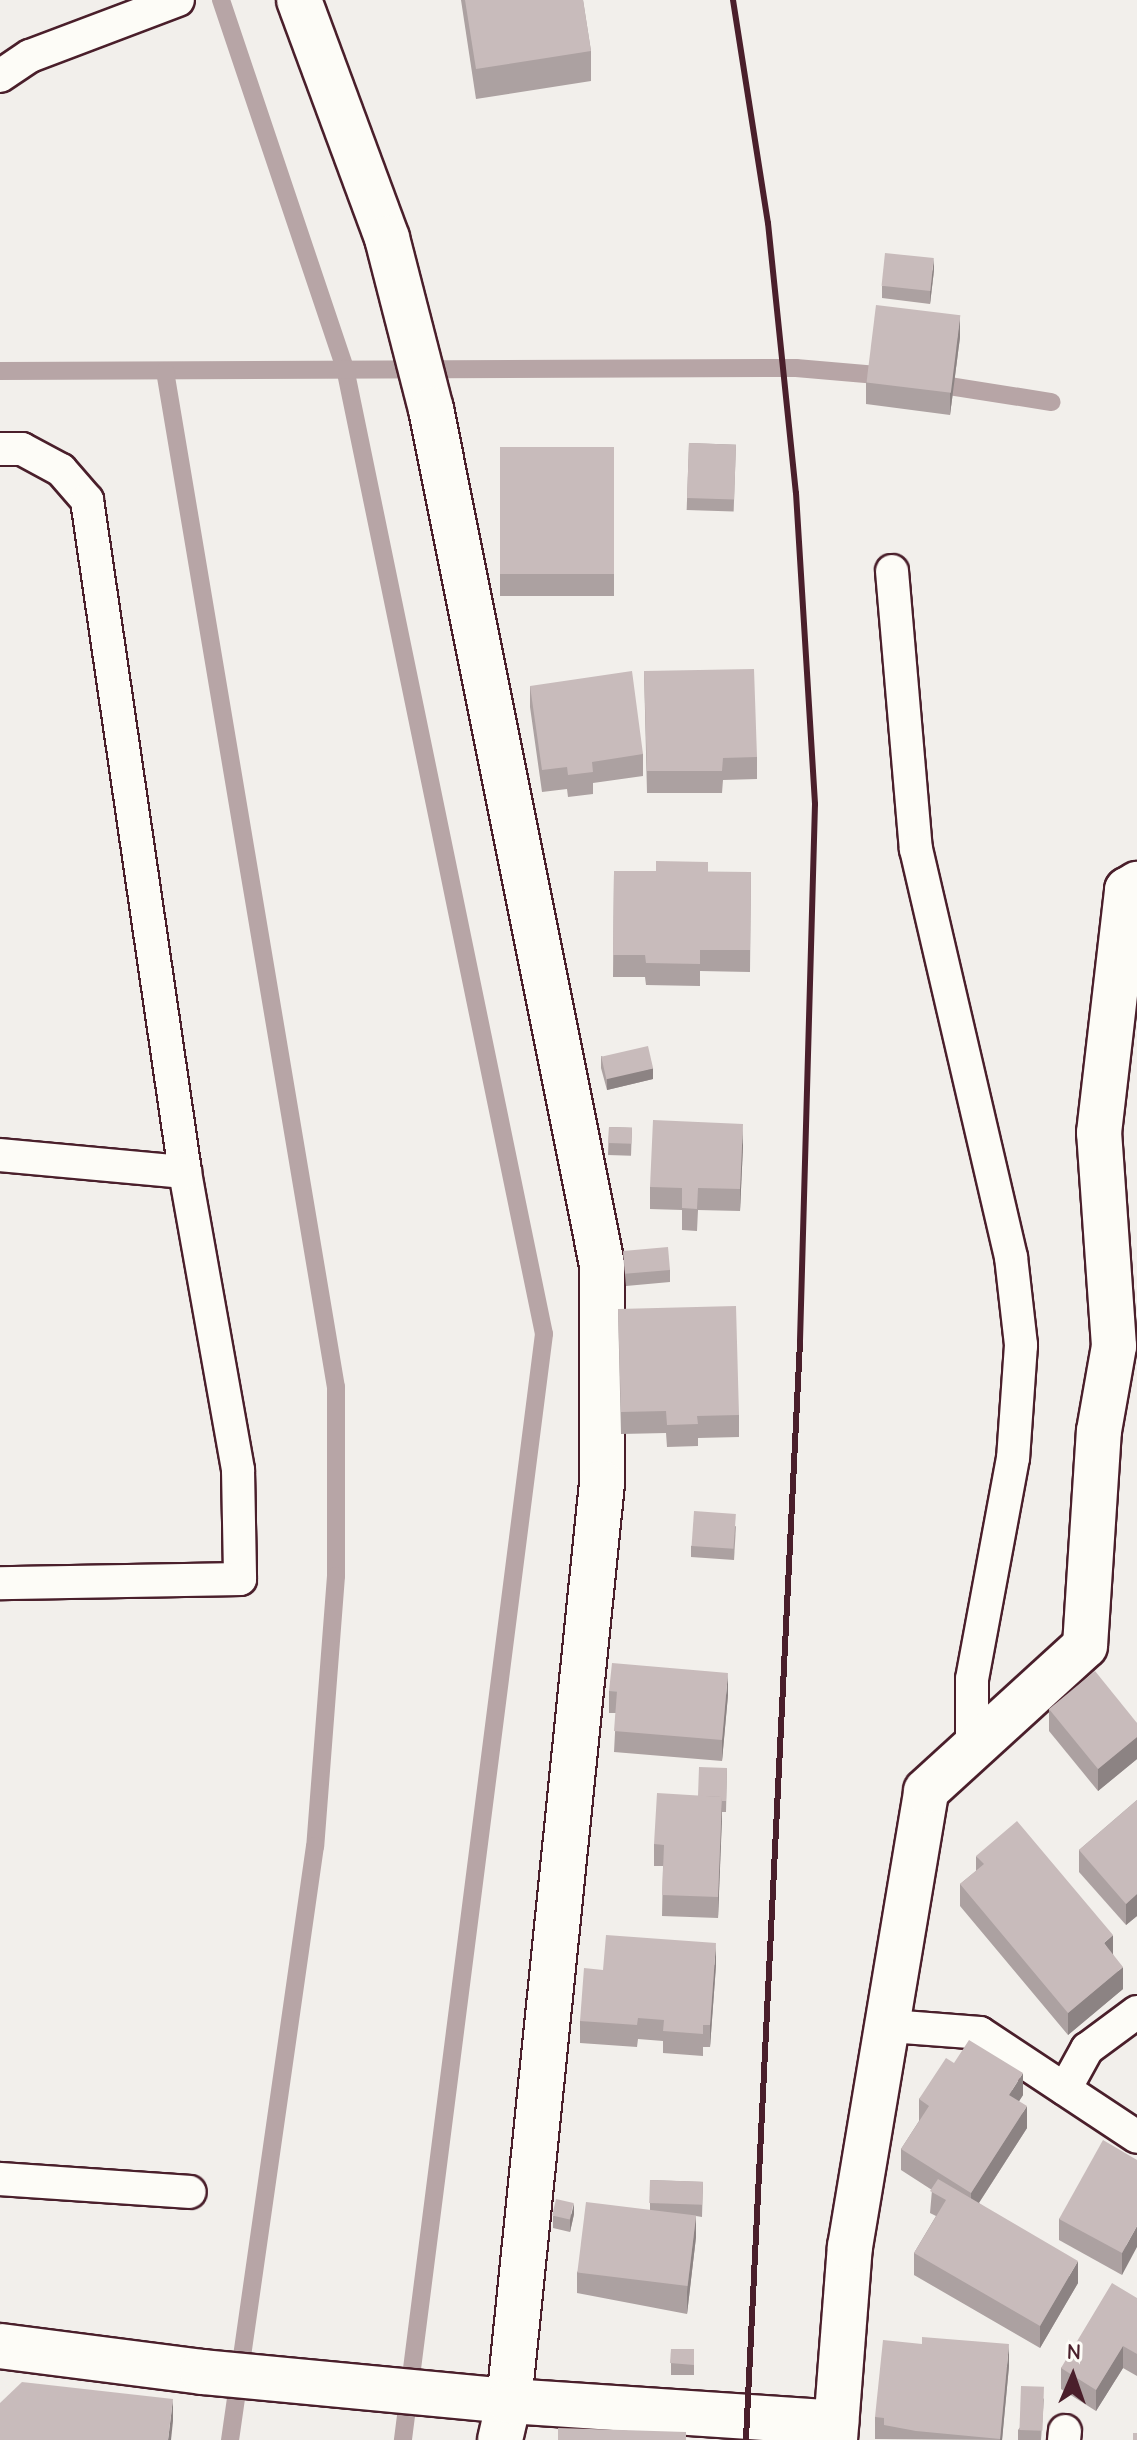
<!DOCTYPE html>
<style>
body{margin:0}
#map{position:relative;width:1137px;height:2440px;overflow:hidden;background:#f2efeb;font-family:"Comic Neue",sans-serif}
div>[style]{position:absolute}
.stream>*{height:18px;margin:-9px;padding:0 9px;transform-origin:9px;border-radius:9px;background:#b7a5a6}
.roads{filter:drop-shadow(2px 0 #4a1f2b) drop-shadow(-2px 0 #4a1f2b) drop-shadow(0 2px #4a1f2b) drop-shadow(0 -2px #4a1f2b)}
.service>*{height:32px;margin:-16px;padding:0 16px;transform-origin:16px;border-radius:16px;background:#fdfcf7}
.minor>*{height:44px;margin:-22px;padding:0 22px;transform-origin:22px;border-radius:22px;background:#fdfcf7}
.rail>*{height:6px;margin:-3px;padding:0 3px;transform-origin:3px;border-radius:3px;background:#4a1f2b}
.wall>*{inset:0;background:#aca1a1;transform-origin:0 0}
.shaded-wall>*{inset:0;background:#8c8383}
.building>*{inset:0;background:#c8bbbb;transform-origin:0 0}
span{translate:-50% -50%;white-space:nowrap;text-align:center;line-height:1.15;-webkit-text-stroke:8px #fdfcf7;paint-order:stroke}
.north{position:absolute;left:1033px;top:2336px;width:80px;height:80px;-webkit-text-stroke:6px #fdfcf7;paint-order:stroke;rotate:2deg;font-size:22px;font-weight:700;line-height:32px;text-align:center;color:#4a1f2b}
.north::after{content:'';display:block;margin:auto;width:28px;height:36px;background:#4a1f2b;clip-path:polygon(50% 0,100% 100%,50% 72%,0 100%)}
</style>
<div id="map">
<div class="stream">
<div style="left:221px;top:0;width:388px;rotate:71.4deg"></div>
<div style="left:345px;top:368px;width:986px;rotate:78.36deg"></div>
<div style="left:544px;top:1334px;width:1115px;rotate:97.27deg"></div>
<div style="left:0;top:371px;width:796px;rotate:-0.22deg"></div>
<div style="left:796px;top:368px;width:93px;rotate:4.9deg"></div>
<div style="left:165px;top:371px;width:1030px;rotate:80.45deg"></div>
<div style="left:336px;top:1387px;width:189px;rotate:90deg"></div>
<div style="left:336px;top:1576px;width:271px;rotate:94.4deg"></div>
<div style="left:315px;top:1846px;width:600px;rotate:98.14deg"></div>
<div style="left:930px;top:383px;width:123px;rotate:8.9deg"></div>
</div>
<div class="roads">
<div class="service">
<div style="left:0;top:76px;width:36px;rotate:-34deg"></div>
<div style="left:30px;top:56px;width:158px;rotate:-20.7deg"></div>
<div style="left:0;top:449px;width:22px"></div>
<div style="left:22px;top:449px;width:44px;rotate:28.3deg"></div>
<div style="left:61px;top:470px;width:40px;rotate:49deg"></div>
<div style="left:87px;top:500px;width:679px;rotate:81.7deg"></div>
<div style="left:185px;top:1172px;width:303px;rotate:79.9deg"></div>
<div style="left:238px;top:1470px;width:109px;rotate:88.9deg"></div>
<div style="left:240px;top:1579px;width:240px;rotate:179deg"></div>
<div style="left:892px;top:571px;width:279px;rotate:85.1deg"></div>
<div style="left:916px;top:849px;width:419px;rotate:76.9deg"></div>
<div style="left:1011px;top:1257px;width:89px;rotate:83.5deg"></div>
<div style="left:1021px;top:1345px;width:113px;rotate:94deg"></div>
<div style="left:1013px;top:1458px;width:225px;rotate:100.5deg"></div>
<div style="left:972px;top:1679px;width:69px;rotate:90deg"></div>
<div style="left:0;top:1155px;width:186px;rotate:5.3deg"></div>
<div style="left:890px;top:2026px;width:90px;rotate:4.4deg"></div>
<div style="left:980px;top:2033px;width:188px;rotate:33.5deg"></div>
<div style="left:1065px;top:2089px;width:46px;rotate:-61.2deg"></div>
<div style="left:1087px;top:2049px;width:62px;rotate:-36.5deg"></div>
<div style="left:0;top:2179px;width:190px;rotate:3.9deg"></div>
<div style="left:1064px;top:2440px;width:9px;rotate:-84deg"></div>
</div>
<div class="minor">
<div style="left:299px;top:0;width:254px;rotate:69.7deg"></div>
<div style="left:387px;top:238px;width:177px;rotate:75.6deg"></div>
<div style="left:431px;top:409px;width:873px;rotate:78.7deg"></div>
<div style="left:602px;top:1265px;width:218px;rotate:90deg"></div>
<div style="left:602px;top:1483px;width:923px;rotate:95.78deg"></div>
<div style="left:509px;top:2401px;width:40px;rotate:103deg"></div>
<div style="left:0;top:2346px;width:204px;rotate:7.3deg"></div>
<div style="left:202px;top:2372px;width:308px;rotate:5.4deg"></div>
<div style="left:509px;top:2401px;width:328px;rotate:3.8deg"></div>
<div style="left:835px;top:2440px;width:194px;rotate:-85.6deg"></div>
<div style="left:850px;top:2247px;width:462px;rotate:-80.5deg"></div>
<div style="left:926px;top:1791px;width:215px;rotate:-42.4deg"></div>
<div style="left:1085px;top:1646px;width:215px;rotate:-86.3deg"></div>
<div style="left:1099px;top:1431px;width:86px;rotate:-80deg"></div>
<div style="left:1114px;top:1346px;width:214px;rotate:-94deg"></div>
<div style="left:1099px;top:1133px;width:245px;rotate:-83.4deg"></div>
<div style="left:1127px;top:890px;width:12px;rotate:-31deg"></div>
</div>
</div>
<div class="rail">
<div style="left:733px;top:0;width:226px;rotate:81.1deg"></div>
<div style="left:768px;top:223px;width:271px;rotate:84.1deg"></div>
<div style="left:796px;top:493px;width:312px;rotate:86.5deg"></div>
<div style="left:815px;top:804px;width:538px;rotate:91.6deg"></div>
<div style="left:800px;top:1342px;width:1099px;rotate:92.82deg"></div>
</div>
<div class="wall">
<div style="clip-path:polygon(461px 0,583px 0,591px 51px,591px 81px,476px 99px)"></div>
<div style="clip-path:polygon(934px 270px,930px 304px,882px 298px,882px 286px)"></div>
<div style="clip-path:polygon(960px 337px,950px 415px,866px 404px,866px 382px)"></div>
<div style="left:689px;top:443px;width:47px;height:67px;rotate:2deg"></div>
<div style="left:500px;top:447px;width:114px;height:149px"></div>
<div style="clip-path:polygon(644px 671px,757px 757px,757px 779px,723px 780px,722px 793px,647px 793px)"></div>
<div style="clip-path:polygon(530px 686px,643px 754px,643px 776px,593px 783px,593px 794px,568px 797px,567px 789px,542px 792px,530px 707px)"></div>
<div style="clip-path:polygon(614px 871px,751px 872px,750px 972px,700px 971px,700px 986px,646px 985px,645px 977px,613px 977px)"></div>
<div style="clip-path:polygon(601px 1056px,653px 1079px,607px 1090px,601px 1068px)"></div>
<div style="left:609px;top:1127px;width:23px;height:28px;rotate:2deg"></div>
<div style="clip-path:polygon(743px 1146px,740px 1211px,698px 1210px,697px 1231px,682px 1230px,682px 1210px,650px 1209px,650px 1187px)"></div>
<div style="clip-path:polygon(623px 1252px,670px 1270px,670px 1282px,626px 1286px)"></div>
<div style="clip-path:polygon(618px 1309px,739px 1415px,739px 1437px,698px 1438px,698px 1446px,667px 1447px,666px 1433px,621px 1434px)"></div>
<div style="clip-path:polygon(736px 1526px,734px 1560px,691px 1557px,691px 1546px)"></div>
<div style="clip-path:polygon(609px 1691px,728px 1695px,722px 1761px,614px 1752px,616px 1713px,609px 1713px)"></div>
<div style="clip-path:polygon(1049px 1709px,1137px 1723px,1137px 1759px,1098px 1791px,1049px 1731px)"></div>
<div style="clip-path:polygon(727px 1768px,726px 1812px,722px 1812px,718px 1918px,662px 1916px,663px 1866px,654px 1866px,654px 1844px,698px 1796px)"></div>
<div style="clip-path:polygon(1137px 1800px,1137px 1916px,1126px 1925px,1079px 1872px,1079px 1850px)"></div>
<div style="clip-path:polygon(976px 1856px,1113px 1954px,1123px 1989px,1068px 2035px,960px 1906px,960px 1884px,976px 1871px)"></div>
<div style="clip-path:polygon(716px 1965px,710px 2047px,703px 2047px,703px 2056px,663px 2053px,663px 2041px,638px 2039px,637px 2047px,580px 2043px,580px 2021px,603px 1970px)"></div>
<div style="clip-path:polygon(954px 2063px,1023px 2095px,1019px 2101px,1027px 2128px,979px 2203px,1078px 2283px,1040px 2348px,914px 2275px,914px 2253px,936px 2216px,930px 2213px,932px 2190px,901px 2170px,901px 2149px,919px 2121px,919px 2099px)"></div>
<div style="clip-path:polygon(1137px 2160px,1122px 2275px,1059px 2240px,1059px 2219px)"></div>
<div style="clip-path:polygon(650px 2180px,703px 2182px,702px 2217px,696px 2216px,696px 2237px,687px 2314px,577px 2293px,577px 2272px,650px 2210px)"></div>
<div style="clip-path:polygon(574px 2214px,570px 2232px,553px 2228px,553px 2216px)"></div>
<div style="clip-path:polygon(1137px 2298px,1137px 2376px,1123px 2368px,1096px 2411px,1061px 2389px,1061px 2368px)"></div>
<div style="left:671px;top:2349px;width:23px;height:26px"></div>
<div style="clip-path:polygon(1009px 2366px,1002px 2440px,875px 2439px,875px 2417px)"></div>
<div style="clip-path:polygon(1044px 2398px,1041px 2440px,1018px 2440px,1018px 2430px)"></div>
</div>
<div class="shaded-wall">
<div style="clip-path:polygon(934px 258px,934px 270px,930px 304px,930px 292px)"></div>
<div style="clip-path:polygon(960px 315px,960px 337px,950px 415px,950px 393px)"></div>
<div style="clip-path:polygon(653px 1068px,653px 1079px,607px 1090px,607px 1078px)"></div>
<div style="clip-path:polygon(743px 1124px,743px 1146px,740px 1211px,740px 1189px)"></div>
<div style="clip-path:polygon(728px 1673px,728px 1695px,722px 1761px,722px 1740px)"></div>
<div style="clip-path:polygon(1137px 1737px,1137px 1759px,1098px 1791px,1098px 1769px)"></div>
<div style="clip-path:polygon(722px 1797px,722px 1819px,718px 1918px,718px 1897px)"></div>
<div style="clip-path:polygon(1137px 1894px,1137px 1916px,1126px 1925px,1126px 1904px)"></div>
<div style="clip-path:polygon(1113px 1935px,1113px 1957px,1104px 1943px)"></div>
<div style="clip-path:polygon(716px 1943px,716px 1965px,710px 2047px,710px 2025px)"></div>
<div style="clip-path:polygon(1123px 1967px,1123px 1989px,1068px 2035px,1068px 2013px)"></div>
<div style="clip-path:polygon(1023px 2073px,1023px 2095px,1009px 2117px,1009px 2095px)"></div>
<div style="clip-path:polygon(1027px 2106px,1027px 2128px,971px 2215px,971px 2193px)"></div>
<div style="clip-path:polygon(574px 2203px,574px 2214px,570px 2232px,570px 2220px)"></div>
<div style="clip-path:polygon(696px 2215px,696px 2237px,687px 2314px,687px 2292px)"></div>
<div style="clip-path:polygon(1137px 2226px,1137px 2247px,1122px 2275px,1122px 2253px)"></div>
<div style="clip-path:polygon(1078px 2261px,1078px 2283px,1040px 2348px,1040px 2326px)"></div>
<div style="clip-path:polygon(1009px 2344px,1009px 2366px,1002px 2440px,1000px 2440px)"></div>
<div style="clip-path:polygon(1123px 2346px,1123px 2368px,1096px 2411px,1096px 2390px)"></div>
<div style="clip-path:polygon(173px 2399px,173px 2421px,171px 2440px,168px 2440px)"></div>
</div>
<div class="building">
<div style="clip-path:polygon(465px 0,583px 0,591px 51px,476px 69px)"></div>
<div style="left:885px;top:253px;width:49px;height:33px;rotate:6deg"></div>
<div style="left:876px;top:305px;width:85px;height:78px;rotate:7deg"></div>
<div style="left:689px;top:443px;width:47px;height:55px;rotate:2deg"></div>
<div style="left:500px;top:447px;width:114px;height:127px"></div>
<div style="clip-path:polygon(754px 669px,757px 757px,723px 758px,722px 771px,647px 771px,644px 671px)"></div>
<div style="clip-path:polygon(632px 671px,643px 754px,592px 762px,593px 772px,568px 775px,567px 767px,542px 770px,530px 686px)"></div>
<div style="clip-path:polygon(656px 861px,708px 862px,708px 872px,751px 872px,750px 950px,700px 950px,700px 964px,646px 963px,645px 955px,613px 955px,614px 871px,656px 871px)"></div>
<div style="left:648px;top:1046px;width:23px;height:48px;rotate:77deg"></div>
<div style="clip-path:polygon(653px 1120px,743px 1124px,740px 1189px,698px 1188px,697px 1209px,682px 1208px,682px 1188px,650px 1187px)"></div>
<div style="left:609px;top:1127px;width:23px;height:16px;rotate:2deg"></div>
<div style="left:668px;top:1247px;width:23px;height:45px;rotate:85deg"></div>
<div style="clip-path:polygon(736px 1306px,739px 1415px,697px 1416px,698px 1424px,667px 1425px,666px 1411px,621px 1412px,618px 1309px)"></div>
<div style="left:694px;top:1511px;width:42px;height:35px;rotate:4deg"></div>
<div style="clip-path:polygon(612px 1663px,728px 1673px,722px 1740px,614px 1731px,617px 1691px,609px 1691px)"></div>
<div style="clip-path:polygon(1095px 1671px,1137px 1723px,1137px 1737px,1098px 1769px,1049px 1709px)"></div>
<div style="clip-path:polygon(699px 1767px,727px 1768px,726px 1801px,722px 1801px,722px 1797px,698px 1796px)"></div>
<div style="clip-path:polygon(657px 1793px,722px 1797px,718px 1897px,662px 1895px,664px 1845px,654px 1844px)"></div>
<div style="clip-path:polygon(1137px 1800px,1137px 1894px,1126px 1904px,1079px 1850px)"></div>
<div style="clip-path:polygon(1017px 1821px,1113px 1935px,1104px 1943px,1123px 1967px,1068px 2013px,960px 1884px,984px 1864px,976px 1856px)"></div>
<div style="clip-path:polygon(606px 1935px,716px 1943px,710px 2025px,703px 2025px,703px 2034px,663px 2031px,664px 2020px,638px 2018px,637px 2025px,580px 2021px,584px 1968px,603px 1970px)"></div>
<div style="clip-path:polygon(969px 2040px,1023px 2073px,1009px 2095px,1027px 2106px,971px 2193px,901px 2149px,929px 2106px,919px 2099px,946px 2058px,954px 2063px)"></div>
<div style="clip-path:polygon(1103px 2140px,1137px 2160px,1137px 2226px,1122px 2253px,1059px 2219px)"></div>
<div style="clip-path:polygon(938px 2179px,1078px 2261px,1040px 2326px,914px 2253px,946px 2200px,930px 2191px)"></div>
<div style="left:650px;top:2180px;width:53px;height:23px;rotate:2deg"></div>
<div style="left:556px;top:2199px;width:18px;height:17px;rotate:13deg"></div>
<div style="left:586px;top:2202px;width:111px;height:71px;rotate:7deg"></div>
<div style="clip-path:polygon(1112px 2283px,1137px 2298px,1137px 2354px,1123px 2346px,1096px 2390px,1061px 2368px)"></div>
<div style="clip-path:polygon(922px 2337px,1009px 2344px,1000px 2439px,916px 2431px,884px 2425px,884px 2418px,875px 2417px,883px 2340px,922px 2344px)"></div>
<div style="clip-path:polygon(671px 2349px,694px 2349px,694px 2365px,670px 2363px)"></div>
<div style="clip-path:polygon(22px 2382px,173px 2399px,168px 2440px,0 2440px,0 2403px)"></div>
<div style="left:1021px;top:2386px;width:23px;height:44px;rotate:2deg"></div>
<div style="clip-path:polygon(558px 2428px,686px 2432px,686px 2440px,558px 2440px)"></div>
<div style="left:1133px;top:2433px;width:4px;height:7px"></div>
</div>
<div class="north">N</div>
</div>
